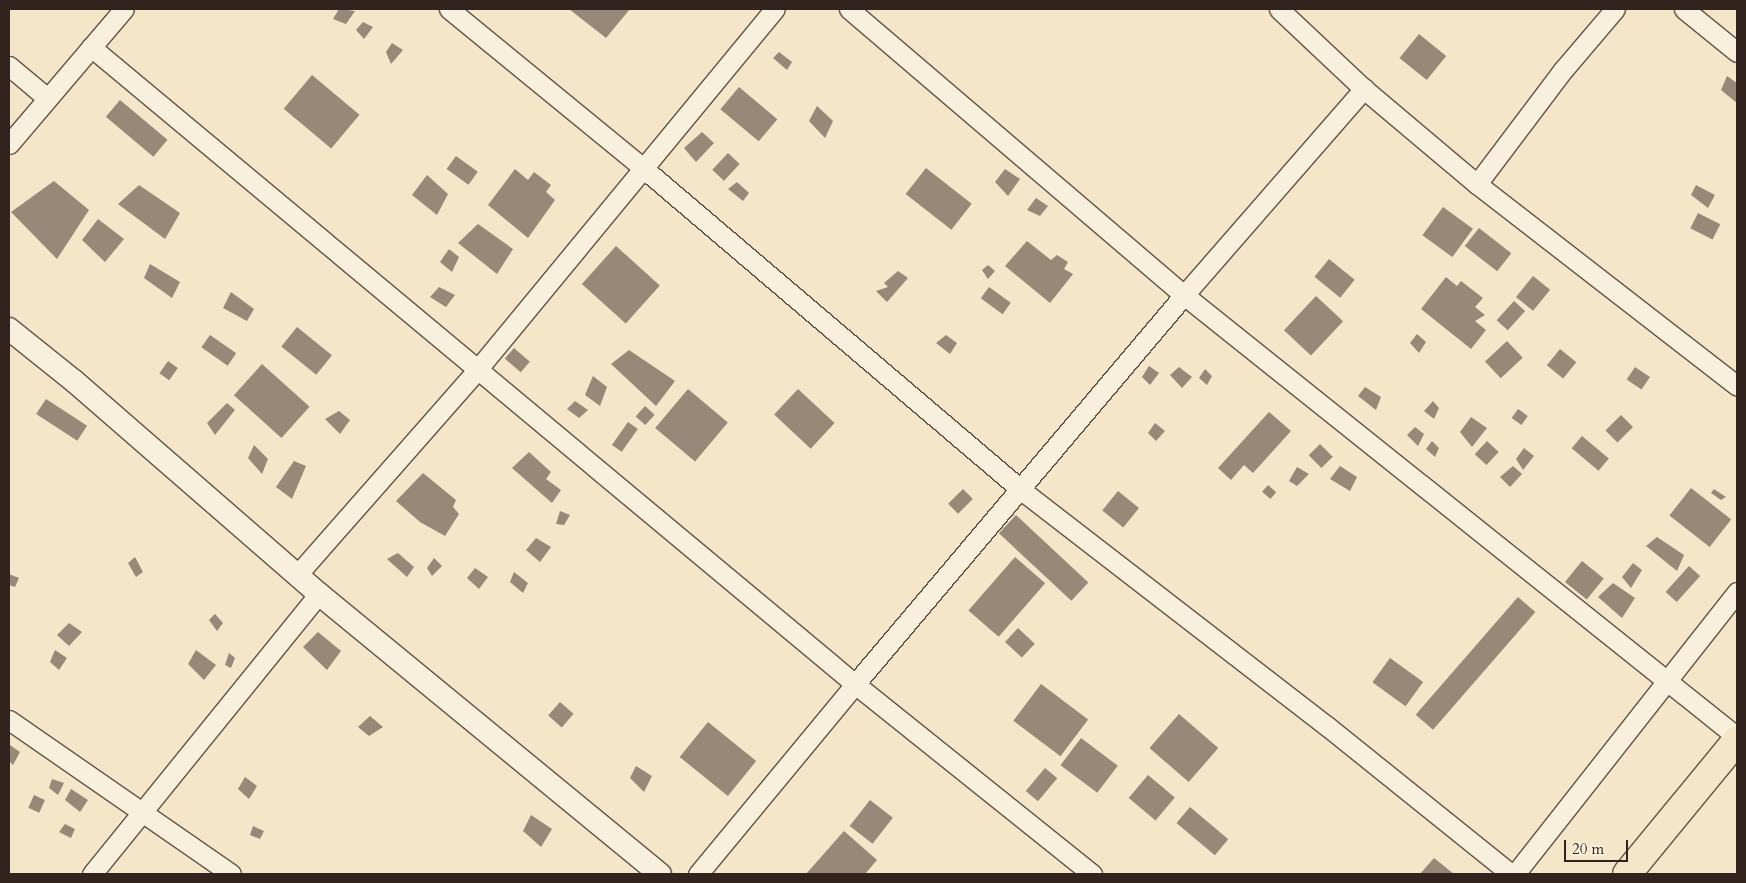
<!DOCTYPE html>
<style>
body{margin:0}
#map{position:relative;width:1746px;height:883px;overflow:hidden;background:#f5e6c9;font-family:Cardo,serif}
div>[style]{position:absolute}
.building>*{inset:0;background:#978877;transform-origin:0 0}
.roads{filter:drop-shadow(1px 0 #635449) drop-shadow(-1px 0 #635449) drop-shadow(0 1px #635449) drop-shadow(0 -1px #635449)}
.minor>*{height:19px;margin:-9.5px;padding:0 9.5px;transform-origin:9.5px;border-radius:9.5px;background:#f8efdc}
.tertiary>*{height:22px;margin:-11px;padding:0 11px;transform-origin:11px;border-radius:11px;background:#f8efdc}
.primary>*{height:28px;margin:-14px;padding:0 14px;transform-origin:14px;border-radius:14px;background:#f5e6c9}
span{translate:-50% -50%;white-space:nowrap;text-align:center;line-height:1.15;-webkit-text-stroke:4px #f8efdc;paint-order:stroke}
.frame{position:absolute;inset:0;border:10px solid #32231e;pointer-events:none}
.scale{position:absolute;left:1564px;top:840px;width:64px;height:22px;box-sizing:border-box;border:2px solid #32231e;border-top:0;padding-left:6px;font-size:15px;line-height:18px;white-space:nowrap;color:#32231e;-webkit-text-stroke:4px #f8efdc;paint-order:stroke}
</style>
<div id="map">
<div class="building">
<div style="clip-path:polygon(339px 9px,355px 11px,346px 24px,333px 19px)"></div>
<div style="clip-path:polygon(569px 9px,630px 9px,606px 38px)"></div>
<div style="clip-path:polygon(363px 22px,373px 27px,364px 39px,356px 30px)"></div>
<div style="left:1419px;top:34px;width:35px;height:31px;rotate:39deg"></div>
<div style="clip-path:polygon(392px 43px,403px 50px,391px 64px,386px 52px)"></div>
<div style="clip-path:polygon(779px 52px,792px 62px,787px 70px,773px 58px)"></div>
<div style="left:312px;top:75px;width:62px;height:44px;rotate:40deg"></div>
<div style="clip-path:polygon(1727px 76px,1737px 83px,1737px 103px,1721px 90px)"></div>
<div style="left:739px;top:87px;width:50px;height:29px;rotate:40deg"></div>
<div style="left:120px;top:100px;width:62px;height:22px;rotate:40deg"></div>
<div style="clip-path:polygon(817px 106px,833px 121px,825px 138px,809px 121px)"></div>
<div style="clip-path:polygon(702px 132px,714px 143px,696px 162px,684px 148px)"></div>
<div style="left:728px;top:153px;width:16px;height:23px;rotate:43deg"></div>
<div style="left:456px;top:156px;width:27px;height:16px;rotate:36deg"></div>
<div style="left:926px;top:168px;width:58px;height:33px;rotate:38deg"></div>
<div style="clip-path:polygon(515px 169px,528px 180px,534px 172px,551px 185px,546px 192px,555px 200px,528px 238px,488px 205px)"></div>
<div style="clip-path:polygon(1005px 169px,1020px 179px,1008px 196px,995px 182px)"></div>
<div style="clip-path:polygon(427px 175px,448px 194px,437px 215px,412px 195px)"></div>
<div style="clip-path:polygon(54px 181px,89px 210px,57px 259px,11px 212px)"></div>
<div style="clip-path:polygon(737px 182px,749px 193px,743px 201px,728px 189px)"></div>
<div style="clip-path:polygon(139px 185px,180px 213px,165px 239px,118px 204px)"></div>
<div style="clip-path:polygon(1696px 185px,1715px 195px,1708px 208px,1691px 195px)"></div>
<div style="clip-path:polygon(1036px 198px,1048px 206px,1040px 216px,1027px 210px)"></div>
<div style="left:1443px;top:207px;width:37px;height:35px;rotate:36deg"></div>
<div style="left:1698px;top:213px;width:25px;height:17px;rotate:27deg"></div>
<div style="clip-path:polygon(98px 219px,124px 239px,105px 262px,82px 240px)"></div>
<div style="clip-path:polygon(478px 224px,513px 249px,497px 274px,458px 243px)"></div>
<div style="left:1479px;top:228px;width:41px;height:23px;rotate:38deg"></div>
<div style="clip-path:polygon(1027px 241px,1051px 260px,1057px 255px,1068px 262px,1064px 269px,1073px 274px,1050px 303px,1005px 266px)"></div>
<div style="left:616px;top:246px;width:59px;height:51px;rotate:42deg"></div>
<div style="clip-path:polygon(449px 249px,459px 257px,452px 272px,440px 262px)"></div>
<div style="left:1329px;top:259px;width:33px;height:23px;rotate:39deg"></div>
<div style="clip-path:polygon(150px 264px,180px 282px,172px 298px,144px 278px)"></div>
<div style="clip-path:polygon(988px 265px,995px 271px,988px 279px,982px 270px)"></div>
<div style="clip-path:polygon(898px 271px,908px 278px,887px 302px,876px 291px,888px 287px,884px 283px)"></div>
<div style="left:1533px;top:276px;width:22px;height:27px;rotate:39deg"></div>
<div style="clip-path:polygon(1446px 277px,1457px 286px,1461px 281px,1483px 298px,1475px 307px,1485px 315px,1475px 321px,1486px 330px,1471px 349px,1421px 309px)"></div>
<div style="clip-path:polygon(439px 287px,455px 295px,446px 307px,430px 297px)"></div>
<div style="left:989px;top:287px;width:27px;height:14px;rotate:36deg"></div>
<div style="clip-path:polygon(231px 292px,254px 309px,247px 321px,223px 308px)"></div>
<div style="left:1316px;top:296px;width:37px;height:47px;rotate:43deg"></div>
<div style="left:1514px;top:301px;width:15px;height:26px;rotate:42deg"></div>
<div style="left:297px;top:327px;width:45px;height:25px;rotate:39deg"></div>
<div style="clip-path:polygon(1417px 334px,1426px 342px,1419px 353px,1410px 343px)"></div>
<div style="left:210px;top:335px;width:32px;height:15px;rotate:35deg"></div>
<div style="clip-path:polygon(946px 335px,957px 343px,950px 354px,936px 343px)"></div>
<div style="left:1507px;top:341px;width:23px;height:30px;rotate:47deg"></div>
<div style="left:514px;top:348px;width:21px;height:14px;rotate:41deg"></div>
<div style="left:1560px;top:349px;width:21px;height:21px;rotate:39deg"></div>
<div style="clip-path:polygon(629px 350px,675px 381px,656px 406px,611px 364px)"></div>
<div style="left:168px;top:361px;width:12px;height:15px;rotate:35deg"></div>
<div style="left:262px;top:364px;width:64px;height:42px;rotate:42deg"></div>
<div style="clip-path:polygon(1149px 366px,1159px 373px,1150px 385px,1142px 377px)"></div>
<div style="clip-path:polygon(1179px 367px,1192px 377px,1182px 388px,1170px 375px)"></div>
<div style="left:1635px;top:367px;width:18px;height:15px;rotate:34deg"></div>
<div style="clip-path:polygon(1205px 369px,1212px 376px,1207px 385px,1199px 378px)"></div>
<div style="clip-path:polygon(593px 376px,607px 387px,600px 406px,585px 395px)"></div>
<div style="clip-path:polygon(1365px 387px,1381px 397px,1376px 410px,1358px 396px)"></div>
<div style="left:688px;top:389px;width:52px;height:51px;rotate:40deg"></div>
<div style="left:798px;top:389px;width:50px;height:35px;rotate:43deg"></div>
<div style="left:46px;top:399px;width:49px;height:18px;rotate:33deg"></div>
<div style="clip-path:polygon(575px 401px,588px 410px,579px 418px,567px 409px)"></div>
<div style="clip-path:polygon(1433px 401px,1439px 408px,1434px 419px,1424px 411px)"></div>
<div style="clip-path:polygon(227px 403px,235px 410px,215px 435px,207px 423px)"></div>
<div style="left:645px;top:406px;width:13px;height:14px;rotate:42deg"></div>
<div style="left:1518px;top:409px;width:12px;height:11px;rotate:35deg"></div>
<div style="clip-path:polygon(339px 411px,350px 420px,340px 434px,325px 419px)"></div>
<div style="clip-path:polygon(1269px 412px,1291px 431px,1253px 473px,1244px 465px,1231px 480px,1218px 468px)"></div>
<div style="left:1621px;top:415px;width:17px;height:22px;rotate:45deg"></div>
<div style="clip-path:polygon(1471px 417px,1487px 428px,1472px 447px,1460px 432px)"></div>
<div style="left:628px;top:422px;width:12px;height:28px;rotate:35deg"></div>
<div style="clip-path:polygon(1155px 423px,1165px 431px,1156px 441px,1148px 433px)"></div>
<div style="clip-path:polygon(1415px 427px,1424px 434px,1418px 446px,1407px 435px)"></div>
<div style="left:1582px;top:436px;width:35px;height:16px;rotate:40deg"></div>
<div style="clip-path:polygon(1432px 441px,1439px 448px,1435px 457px,1426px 449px)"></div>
<div style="left:1487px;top:441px;width:16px;height:18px;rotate:43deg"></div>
<div style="left:1320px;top:444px;width:18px;height:16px;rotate:45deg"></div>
<div style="clip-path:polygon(254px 445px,268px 459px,262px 474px,248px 458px)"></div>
<div style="clip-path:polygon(1524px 448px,1534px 456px,1523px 470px,1516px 459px)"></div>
<div style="clip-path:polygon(529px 452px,551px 472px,546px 479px,561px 490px,552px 503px,512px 468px)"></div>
<div style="clip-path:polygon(294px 461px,306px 466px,292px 499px,276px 487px)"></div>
<div style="clip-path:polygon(1340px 466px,1357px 477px,1350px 491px,1330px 479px)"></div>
<div style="clip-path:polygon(1513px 466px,1522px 474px,1510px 487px,1500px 477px)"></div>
<div style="clip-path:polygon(1297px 467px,1309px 474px,1297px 486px,1289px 481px)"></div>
<div style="clip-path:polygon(423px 473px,456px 500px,453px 507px,459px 514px,445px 536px,420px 522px,396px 501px)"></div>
<div style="left:1268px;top:485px;width:11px;height:9px;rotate:41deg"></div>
<div style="left:1691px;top:488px;width:51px;height:35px;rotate:38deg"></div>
<div style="left:963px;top:489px;width:14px;height:21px;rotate:45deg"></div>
<div style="clip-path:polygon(1714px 489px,1726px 497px,1721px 500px,1711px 493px)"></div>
<div style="left:1118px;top:491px;width:27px;height:25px;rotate:39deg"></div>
<div style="clip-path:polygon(560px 511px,570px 515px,564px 525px,556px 524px)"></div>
<div style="left:1016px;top:515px;width:99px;height:25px;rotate:43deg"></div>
<div style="clip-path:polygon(1657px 537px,1684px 555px,1677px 571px,1646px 546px)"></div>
<div style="clip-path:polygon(536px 538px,551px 547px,540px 562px,526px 550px)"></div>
<div style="clip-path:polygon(398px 553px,414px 567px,407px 577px,387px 559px)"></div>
<div style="clip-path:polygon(135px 557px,143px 572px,136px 577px,128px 563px)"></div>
<div style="left:1015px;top:557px;width:40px;height:71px;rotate:41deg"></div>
<div style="clip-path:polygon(434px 558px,442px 566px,432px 576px,427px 568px)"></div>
<div style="left:1582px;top:561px;width:28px;height:27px;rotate:39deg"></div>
<div style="clip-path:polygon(1633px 563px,1642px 570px,1631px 588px,1622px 577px)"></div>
<div style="left:1689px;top:566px;width:15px;height:35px;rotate:42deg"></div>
<div style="clip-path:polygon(475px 568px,488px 577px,479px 589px,467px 578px)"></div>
<div style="clip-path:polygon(514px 572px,528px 583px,523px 593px,510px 582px)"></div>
<div style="clip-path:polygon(9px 574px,19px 578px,15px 587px,9px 585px)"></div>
<div style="clip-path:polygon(1613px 583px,1635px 598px,1622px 618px,1598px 597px)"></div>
<div style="left:1518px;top:597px;width:23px;height:156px;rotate:41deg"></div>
<div style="clip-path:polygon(215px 614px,223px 623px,217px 631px,209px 620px)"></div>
<div style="clip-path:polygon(69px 623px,82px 632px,69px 646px,57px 635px)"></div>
<div style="left:1018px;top:628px;width:23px;height:19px;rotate:43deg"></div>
<div style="clip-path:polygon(318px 632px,341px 651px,327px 670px,303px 647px)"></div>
<div style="clip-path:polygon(55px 650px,67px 658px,59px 670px,50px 662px)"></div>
<div style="clip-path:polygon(196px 650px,216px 665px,204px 680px,188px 664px)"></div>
<div style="clip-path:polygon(229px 653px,235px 658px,231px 668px,225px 665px)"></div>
<div style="left:1390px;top:658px;width:41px;height:30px;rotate:36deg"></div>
<div style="left:1041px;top:684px;width:59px;height:46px;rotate:37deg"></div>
<div style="left:560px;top:702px;width:18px;height:18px;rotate:41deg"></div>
<div style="left:1179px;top:714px;width:52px;height:45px;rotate:41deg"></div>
<div style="clip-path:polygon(370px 716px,383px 727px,369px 736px,358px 727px)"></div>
<div style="left:708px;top:722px;width:62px;height:45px;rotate:39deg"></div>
<div style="left:1081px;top:738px;width:46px;height:34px;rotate:37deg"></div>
<div style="clip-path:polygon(10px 745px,20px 752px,13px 765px,9px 761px)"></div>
<div style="clip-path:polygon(636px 766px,652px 776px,644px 792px,630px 778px)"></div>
<div style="left:1045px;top:768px;width:16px;height:30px;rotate:40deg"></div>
<div style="left:1148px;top:775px;width:35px;height:30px;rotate:40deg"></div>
<div style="clip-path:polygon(245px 777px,257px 786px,249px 799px,238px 789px)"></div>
<div style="clip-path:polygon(52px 779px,64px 783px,58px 795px,49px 788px)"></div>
<div style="clip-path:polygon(71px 789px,88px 800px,80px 812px,65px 800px)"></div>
<div style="left:34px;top:795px;width:12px;height:14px;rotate:24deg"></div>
<div style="left:870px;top:800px;width:29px;height:33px;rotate:38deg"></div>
<div style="left:1190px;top:807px;width:50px;height:21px;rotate:40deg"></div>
<div style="clip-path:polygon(531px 815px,552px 829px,541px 847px,523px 831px)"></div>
<div style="clip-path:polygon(65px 824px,75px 829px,71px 838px,59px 832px)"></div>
<div style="clip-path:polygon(253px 826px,264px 831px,260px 839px,250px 835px)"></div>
<div style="clip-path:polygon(844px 831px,877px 860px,865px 874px,806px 874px)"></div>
<div style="clip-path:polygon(1434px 858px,1454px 874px,1420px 874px)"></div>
</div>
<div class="roads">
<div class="minor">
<div style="left:449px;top:9px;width:251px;rotate:39.3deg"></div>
<div style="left:643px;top:168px;width:495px;rotate:40.4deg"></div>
<div style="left:1020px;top:489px;width:388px;rotate:37.7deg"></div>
<div style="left:1327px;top:726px;width:236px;rotate:38.8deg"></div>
<div style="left:849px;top:9px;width:440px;rotate:40.5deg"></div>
<div style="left:1184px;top:295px;width:708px;rotate:38.63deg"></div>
<div style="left:1279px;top:9px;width:117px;rotate:43.3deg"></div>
<div style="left:1364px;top:89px;width:148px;rotate:40.1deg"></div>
<div style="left:1477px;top:184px;width:329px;rotate:37.8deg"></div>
<div style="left:1684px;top:9px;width:68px;rotate:39.1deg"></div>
<div style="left:91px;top:47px;width:995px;rotate:39.82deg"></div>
<div style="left:855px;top:684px;width:304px;rotate:38.7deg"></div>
<div style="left:9px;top:66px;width:48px;rotate:40deg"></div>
<div style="left:9px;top:144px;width:177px;rotate:-49.6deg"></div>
<div style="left:1477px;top:184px;width:143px;rotate:-53deg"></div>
<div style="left:1563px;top:70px;width:80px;rotate:-49.6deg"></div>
<div style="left:297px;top:575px;width:273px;rotate:-48.7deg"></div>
<div style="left:477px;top:370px;width:468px;rotate:-50.5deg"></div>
<div style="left:9px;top:720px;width:270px;rotate:34.7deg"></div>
<div style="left:92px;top:874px;width:360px;rotate:-51deg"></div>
<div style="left:698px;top:874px;width:246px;rotate:-50.4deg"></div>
<div style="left:855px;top:684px;width:509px;rotate:-49.78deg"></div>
<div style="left:1184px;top:295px;width:274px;rotate:-48.9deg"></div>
<div style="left:1515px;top:874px;width:359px;rotate:-51.8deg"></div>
</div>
<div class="tertiary">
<div style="left:9px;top:329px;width:83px;rotate:38.7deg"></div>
<div style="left:74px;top:381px;width:325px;rotate:41deg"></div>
<div style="left:319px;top:594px;width:441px;rotate:39.4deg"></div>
</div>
<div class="primary">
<div style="left:1627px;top:874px;width:173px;rotate:-50.6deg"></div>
</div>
</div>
<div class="frame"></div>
<div class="scale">20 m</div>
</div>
